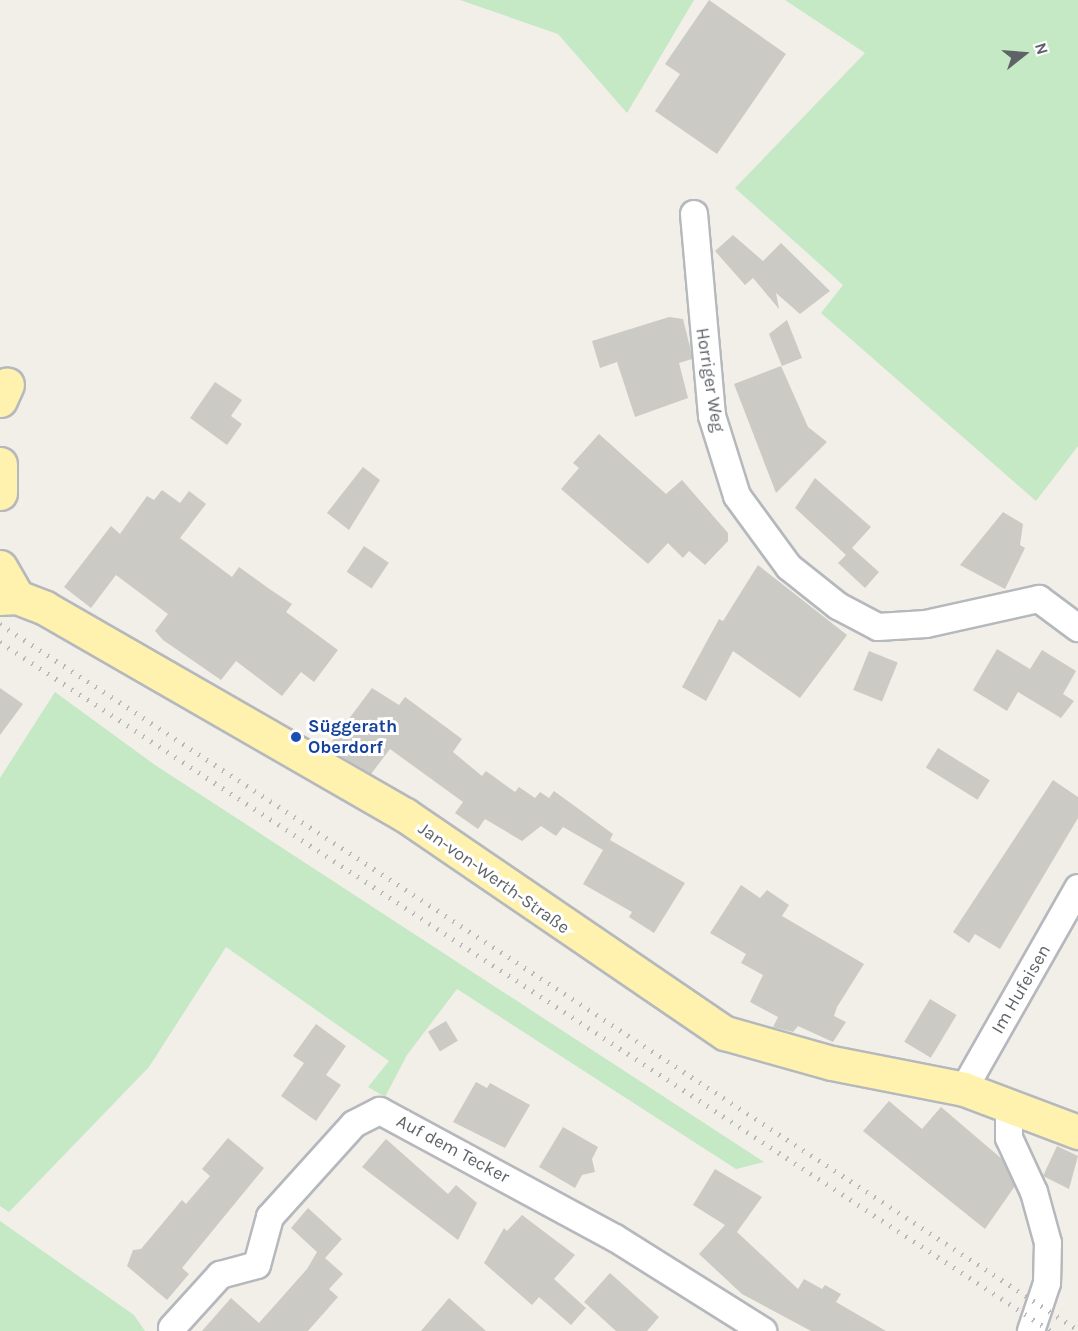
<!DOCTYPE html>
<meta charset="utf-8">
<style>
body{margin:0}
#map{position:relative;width:1078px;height:1331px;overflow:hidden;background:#f1efe8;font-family:Karla,sans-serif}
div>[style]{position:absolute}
.green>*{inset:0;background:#c5e8c5}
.building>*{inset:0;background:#cccac5;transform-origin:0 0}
.roads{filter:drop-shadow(2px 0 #b5b8bc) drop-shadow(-2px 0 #b5b8bc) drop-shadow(0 2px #b5b8bc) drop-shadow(0 -2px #b5b8bc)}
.minor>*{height:26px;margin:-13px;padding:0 13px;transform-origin:13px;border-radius:13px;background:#fff}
.major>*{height:33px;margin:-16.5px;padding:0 16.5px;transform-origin:16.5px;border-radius:16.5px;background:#fff2af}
.rail>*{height:4.5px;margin-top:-2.25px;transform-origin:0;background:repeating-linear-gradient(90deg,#b6b7b8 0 1.5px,transparent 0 9.5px)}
.dots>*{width:16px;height:16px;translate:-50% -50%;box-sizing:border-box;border:3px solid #fff;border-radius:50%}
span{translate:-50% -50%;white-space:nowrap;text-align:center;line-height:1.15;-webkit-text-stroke:6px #fff;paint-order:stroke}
.street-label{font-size:18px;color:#5f6368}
.transit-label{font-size:18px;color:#164399;font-weight:700}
.left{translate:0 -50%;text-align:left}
.north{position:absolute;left:994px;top:24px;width:60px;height:60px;-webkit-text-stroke:4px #fff;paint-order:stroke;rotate:73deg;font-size:16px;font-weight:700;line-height:24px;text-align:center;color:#5f6368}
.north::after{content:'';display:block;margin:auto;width:21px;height:27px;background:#5f6368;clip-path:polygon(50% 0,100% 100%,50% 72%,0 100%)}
</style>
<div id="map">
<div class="green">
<div style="clip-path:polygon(460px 0,694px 0,627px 113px,558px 34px)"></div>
<div style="clip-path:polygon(785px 0,1078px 0,1078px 446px,1036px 501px,821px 313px,843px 285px,735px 188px,865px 53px)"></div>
<div style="clip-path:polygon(55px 692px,155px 765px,764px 1162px,736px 1169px,457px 989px,407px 1055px,385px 1097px,368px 1087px,389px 1061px,226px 947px,149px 1067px,9px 1212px,0 1206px,0 778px)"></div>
<div style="clip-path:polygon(0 1221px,134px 1315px,145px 1331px,0 1331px)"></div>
</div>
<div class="building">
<div style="clip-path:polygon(709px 0,786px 54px,717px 154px,655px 111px,680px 74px,665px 64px)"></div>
<div style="clip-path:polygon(733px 235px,763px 261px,781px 243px,830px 291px,800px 314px,776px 293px,779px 309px,753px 278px,745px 285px,715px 251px)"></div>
<div style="clip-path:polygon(669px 317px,683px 319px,691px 351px,692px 359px,679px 363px,688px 398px,635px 417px,617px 362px,600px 368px,592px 341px)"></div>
<div style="clip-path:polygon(787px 320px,802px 358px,782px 366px,769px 334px)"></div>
<div style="clip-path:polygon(781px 366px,808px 427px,827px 442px,776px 493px,734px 384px)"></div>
<div style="clip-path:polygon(215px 382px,242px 400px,231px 416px,242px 424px,227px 445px,190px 418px)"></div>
<div style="clip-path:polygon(599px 434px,666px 494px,682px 480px,728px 533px,728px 541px,705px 565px,689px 551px,683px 558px,668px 543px,648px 564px,561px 489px,579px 468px,573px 463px)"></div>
<div style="clip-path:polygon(363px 467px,380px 480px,349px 530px,327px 513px)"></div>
<div style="clip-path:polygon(815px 478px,871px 527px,852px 548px,879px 572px,865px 588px,838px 563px,846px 555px,795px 508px)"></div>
<div style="clip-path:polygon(162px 490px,180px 503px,189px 491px,206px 504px,180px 538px,232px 577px,239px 567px,268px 588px,292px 604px,286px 612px,338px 650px,314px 682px,301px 672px,282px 696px,236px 661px,221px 680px,163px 640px,155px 631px,168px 614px,116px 575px,91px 608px,64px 587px,111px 526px,120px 534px,147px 496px,154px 500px)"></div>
<div style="clip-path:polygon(1003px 512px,1023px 524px,1020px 545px,1025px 548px,1005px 589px,960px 565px)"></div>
<div style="left:364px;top:546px;width:30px;height:31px;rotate:34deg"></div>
<div style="clip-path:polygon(758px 565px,847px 635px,800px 698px,733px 651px,706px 701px,682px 687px,719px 619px,723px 621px)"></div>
<div style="clip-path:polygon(997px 649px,1030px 669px,1042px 650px,1076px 671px,1063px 694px,1074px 701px,1061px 718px,1018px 692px,1007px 711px,973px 690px)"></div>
<div style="left:869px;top:651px;width:31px;height:42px;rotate:22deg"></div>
<div style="clip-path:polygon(0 688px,23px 704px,0 735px)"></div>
<div style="clip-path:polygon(372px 688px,399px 705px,405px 697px,462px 739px,453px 752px,482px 776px,486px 771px,515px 792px,519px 787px,535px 798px,540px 792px,549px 798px,554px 791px,613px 834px,610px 840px,685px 883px,654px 933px,629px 917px,632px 912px,583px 884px,603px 850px,563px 827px,556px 836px,541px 826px,522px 841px,485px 819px,478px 829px,455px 813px,463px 802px,390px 749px,371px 774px,327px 748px)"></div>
<div style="left:938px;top:748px;width:61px;height:23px;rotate:32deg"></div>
<div style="clip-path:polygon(1053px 780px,1078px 797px,1078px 818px,1000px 949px,975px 934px,969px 943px,953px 932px)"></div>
<div style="clip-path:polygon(741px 885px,760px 898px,767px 890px,789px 905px,782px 916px,864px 964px,837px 1007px,834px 1016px,846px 1022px,833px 1042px,798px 1026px,793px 1032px,773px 1027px,778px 1017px,750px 1002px,763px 975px,741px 963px,746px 954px,710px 933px)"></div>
<div style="left:930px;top:999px;width:31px;height:50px;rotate:31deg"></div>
<div style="left:446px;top:1021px;width:23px;height:21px;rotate:59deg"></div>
<div style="clip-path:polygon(316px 1024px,346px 1046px,326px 1075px,341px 1085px,316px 1121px,281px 1096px,304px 1063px,293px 1056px)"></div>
<div style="clip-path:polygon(476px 1082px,487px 1088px,490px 1083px,530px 1105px,505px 1148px,453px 1122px)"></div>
<div style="clip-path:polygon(889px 1101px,922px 1129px,941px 1107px,1002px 1159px,1015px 1186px,985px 1229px,863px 1131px)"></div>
<div style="clip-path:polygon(563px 1127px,598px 1147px,592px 1159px,595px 1172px,582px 1175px,575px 1188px,539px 1167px)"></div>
<div style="clip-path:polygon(228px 1138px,264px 1168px,182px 1268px,189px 1274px,167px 1300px,127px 1266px,133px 1250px,141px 1249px,182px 1200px,186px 1204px,210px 1176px,202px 1169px)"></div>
<div style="clip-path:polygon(386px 1139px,448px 1194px,456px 1185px,477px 1203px,458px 1240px,362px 1167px)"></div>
<div style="clip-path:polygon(1057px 1146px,1078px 1156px,1069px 1189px,1043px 1176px)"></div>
<div style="clip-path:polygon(715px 1169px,762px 1197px,737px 1232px,798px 1289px,804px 1279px,822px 1289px,825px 1285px,841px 1294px,836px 1302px,886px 1331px,811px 1331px,742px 1294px,699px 1254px,725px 1225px,693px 1205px)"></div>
<div style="clip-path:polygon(308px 1208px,342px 1239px,325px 1258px,343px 1274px,329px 1289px,338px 1297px,308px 1331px,202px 1331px,231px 1298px,259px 1323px,307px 1269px,317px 1252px,291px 1228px)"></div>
<div style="clip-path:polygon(522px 1215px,575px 1255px,554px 1279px,586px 1308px,571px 1325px,539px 1297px,532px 1305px,484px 1263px,504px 1228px,507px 1231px)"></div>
<div style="clip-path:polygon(610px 1273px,659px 1317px,647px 1331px,616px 1331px,584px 1302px)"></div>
<div style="clip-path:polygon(449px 1298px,486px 1331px,421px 1331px)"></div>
</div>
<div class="roads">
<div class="minor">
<div style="left:694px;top:214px;width:203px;rotate:84.9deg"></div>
<div style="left:712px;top:416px;width:84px;rotate:72.6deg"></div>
<div style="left:737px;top:496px;width:88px;rotate:53.8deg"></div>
<div style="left:789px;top:567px;width:63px;rotate:38.5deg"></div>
<div style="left:838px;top:606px;width:45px;rotate:27.7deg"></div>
<div style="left:878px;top:627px;width:48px;rotate:-3.6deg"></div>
<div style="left:926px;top:624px;width:116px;rotate:-12.5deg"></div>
<div style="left:1039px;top:599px;width:49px;rotate:36.6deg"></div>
<div style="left:964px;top:1089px;width:231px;rotate:-60.4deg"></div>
<div style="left:1009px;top:1104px;width:34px;rotate:90deg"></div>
<div style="left:1009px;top:1138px;width:60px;rotate:65.2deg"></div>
<div style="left:1034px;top:1192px;width:53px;rotate:74.6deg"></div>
<div style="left:1048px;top:1243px;width:40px;rotate:91.4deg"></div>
<div style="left:1047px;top:1283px;width:51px;rotate:108.4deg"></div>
<div style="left:172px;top:1328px;width:72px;rotate:-47.8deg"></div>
<div style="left:220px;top:1275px;width:38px;rotate:-15deg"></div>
<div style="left:257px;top:1265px;width:50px;rotate:-74.8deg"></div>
<div style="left:270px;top:1217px;width:125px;rotate:-47.9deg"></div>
<div style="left:354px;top:1124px;width:29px;rotate:-27deg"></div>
<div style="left:380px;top:1111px;width:267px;rotate:28.4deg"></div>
<div style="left:615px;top:1238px;width:175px;rotate:32.1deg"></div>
</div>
<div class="major">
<div style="left:0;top:400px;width:17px;rotate:-66deg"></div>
<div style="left:0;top:464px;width:29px;rotate:90deg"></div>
<div style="left:0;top:567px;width:34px;rotate:60deg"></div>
<div style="left:0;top:598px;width:17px;rotate:-3deg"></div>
<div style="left:17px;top:597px;width:30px;rotate:21deg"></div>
<div style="left:45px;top:608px;width:415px;rotate:29.9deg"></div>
<div style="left:405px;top:815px;width:387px;rotate:34.3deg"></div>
<div style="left:725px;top:1033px;width:111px;rotate:15.7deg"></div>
<div style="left:832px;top:1063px;width:135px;rotate:11.1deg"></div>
<div style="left:964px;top:1089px;width:122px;rotate:20.7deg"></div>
</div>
</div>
<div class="rail">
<div style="left:0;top:624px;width:1289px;rotate:33.22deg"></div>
<div style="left:0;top:642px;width:1257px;rotate:33.25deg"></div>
</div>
<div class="dots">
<div style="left:296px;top:737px;background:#1a4fb4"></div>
</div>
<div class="street-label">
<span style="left:710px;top:380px;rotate:81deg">Horriger Weg</span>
<span style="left:494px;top:878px;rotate:35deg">Jan-von-Werth-Straße</span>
<span style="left:1021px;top:989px;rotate:-60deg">Im Hufeisen</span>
<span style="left:453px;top:1149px;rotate:28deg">Auf dem Tecker</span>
</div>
<div class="transit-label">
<span class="left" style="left:308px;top:737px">Süggerath<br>Oberdorf</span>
</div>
<div class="north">N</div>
</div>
